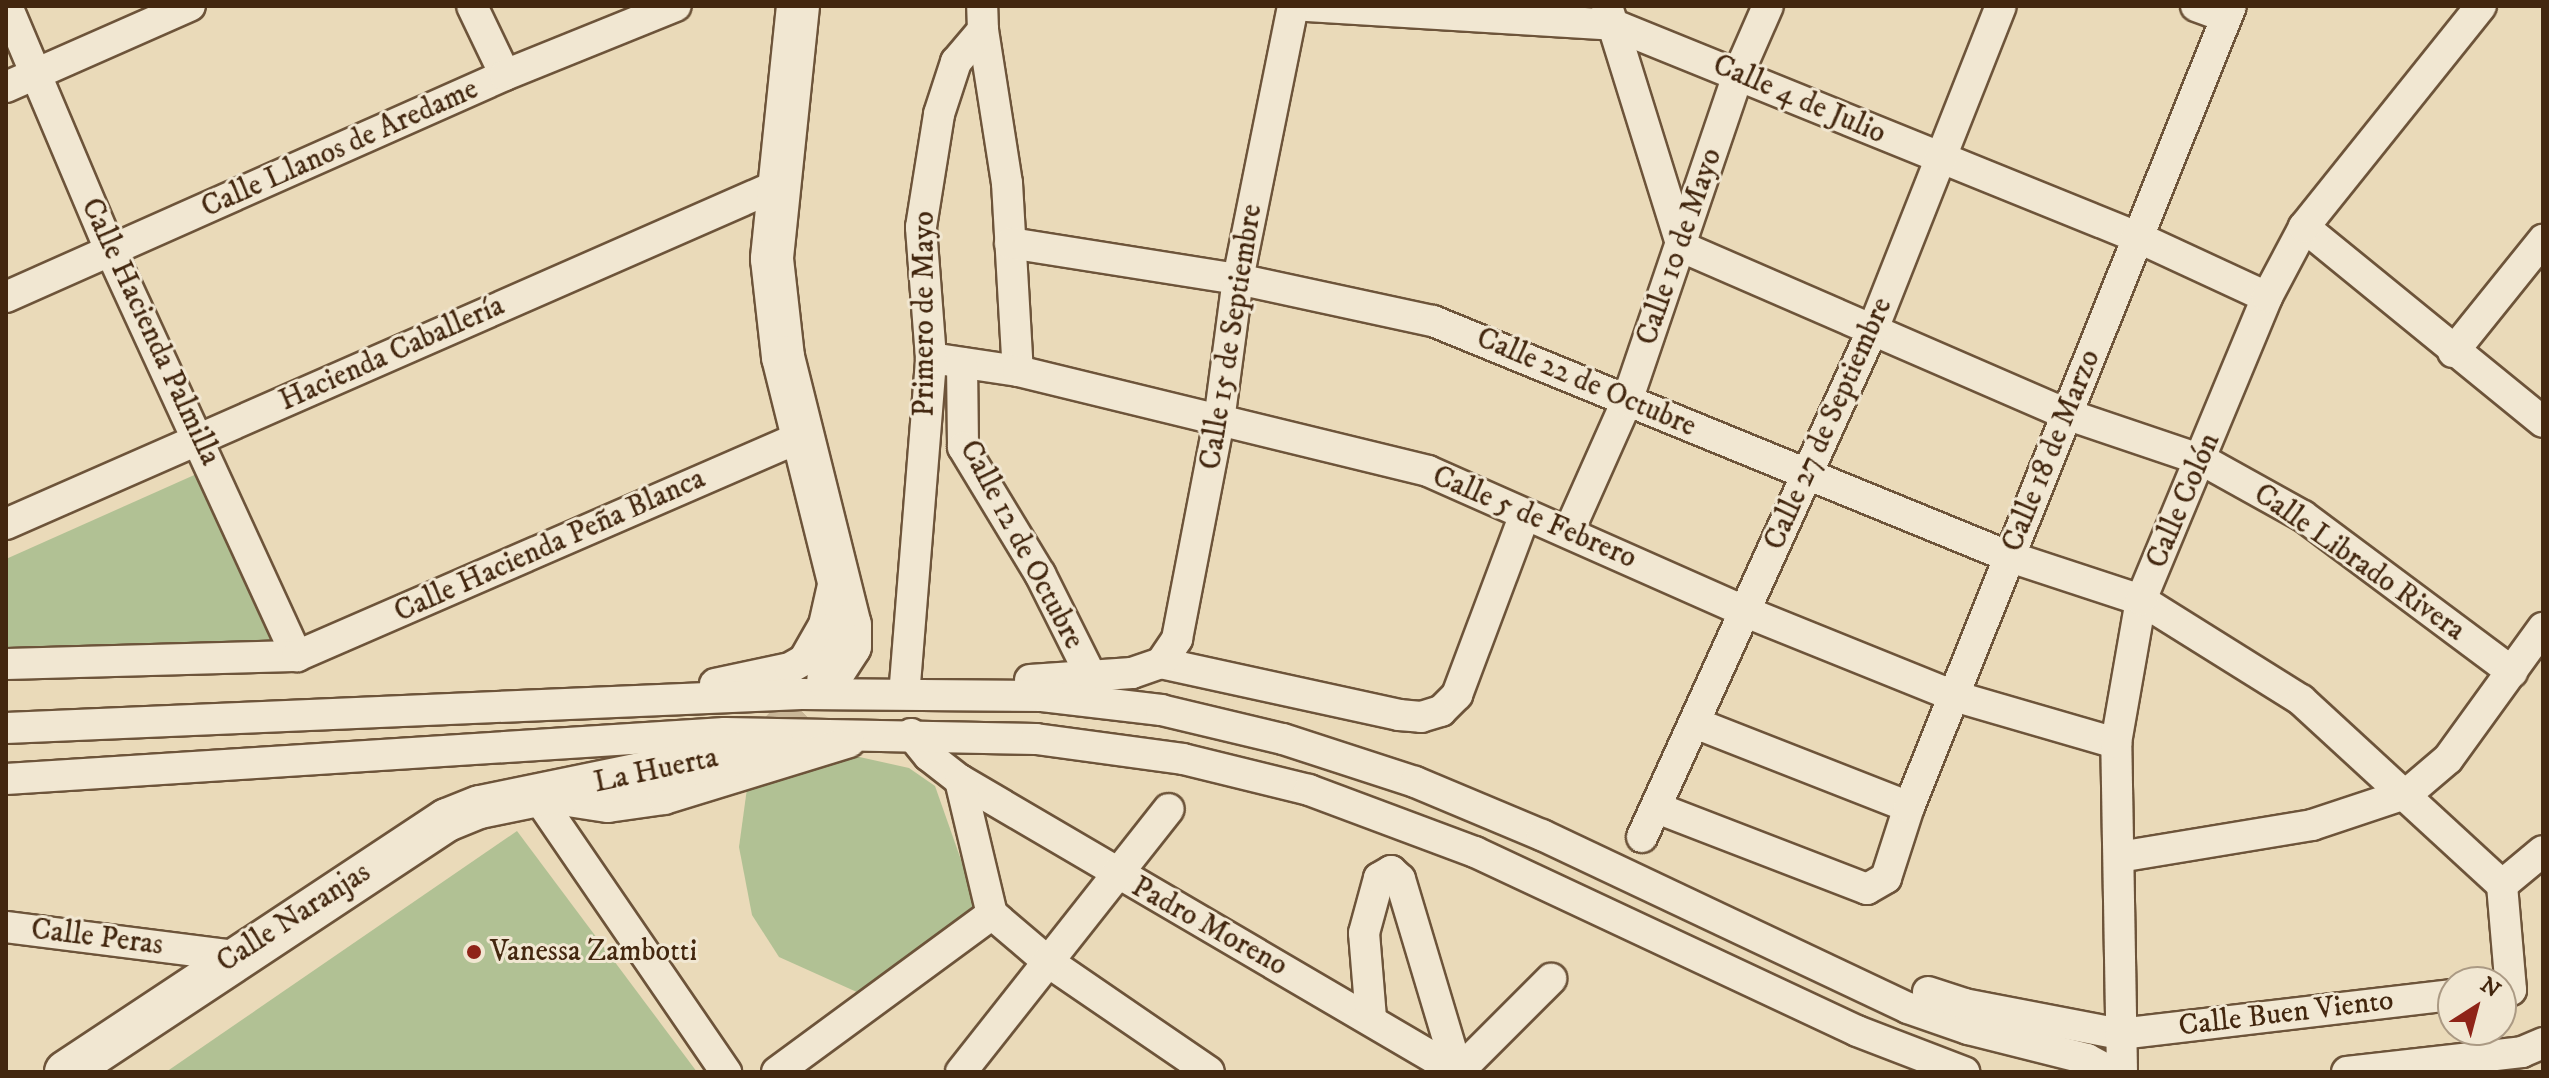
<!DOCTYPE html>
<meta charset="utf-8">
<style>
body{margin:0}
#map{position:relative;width:2549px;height:1078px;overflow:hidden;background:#eadab9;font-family:"IM FELL DW Pica",serif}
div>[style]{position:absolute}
.green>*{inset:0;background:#b1c194}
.secondary-tunnel>*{height:42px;margin-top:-21px;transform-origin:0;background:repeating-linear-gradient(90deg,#c9b697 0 42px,transparent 0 63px)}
.roads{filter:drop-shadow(2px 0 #6d543a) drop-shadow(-2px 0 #6d543a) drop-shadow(0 2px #6d543a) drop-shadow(0 -2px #6d543a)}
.street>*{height:30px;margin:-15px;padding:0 15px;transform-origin:15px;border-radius:15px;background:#f1e7d2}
.secondary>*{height:42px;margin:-21px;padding:0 21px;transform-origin:21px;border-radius:21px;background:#f1e7d2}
.dots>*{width:22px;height:22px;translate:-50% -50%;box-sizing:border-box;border:4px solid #f1e7d2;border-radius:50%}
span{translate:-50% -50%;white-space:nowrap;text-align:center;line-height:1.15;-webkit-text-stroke:6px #f1e7d2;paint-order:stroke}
.street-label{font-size:30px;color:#43270f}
.poi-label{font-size:30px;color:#43270f}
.left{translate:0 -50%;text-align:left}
.frame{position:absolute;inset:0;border:8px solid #43270f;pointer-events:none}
.north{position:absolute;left:2437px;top:966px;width:80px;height:80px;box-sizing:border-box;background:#f1e7d2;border:2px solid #ab9a84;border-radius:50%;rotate:36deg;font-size:22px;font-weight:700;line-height:32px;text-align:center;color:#43270f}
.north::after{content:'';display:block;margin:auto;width:28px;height:36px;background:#8f2418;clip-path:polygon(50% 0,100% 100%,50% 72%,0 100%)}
</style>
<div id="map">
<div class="green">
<div style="clip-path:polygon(201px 472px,274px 646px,6px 659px,6px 559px)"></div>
<div style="clip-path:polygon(819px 748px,909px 768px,935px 786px,979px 911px,859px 993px,779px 957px,752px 915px,739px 847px,748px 781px)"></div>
<div style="clip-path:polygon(517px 831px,697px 1072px,166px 1072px)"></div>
</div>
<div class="secondary-tunnel">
<div style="left:772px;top:741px;width:83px;rotate:-47.4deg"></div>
</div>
<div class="roads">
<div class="street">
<div style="left:7px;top:6px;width:267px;rotate:67.1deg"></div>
<div style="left:111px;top:252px;width:445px;rotate:65.3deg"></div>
<div style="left:472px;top:6px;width:76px;rotate:64.4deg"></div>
<div style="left:1306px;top:6px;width:309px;rotate:3.5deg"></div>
<div style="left:1614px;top:25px;width:564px;rotate:22.07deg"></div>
<div style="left:2137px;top:237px;width:143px;rotate:24.8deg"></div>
<div style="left:1607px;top:6px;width:252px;rotate:72.7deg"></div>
<div style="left:1682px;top:247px;width:419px;rotate:23.5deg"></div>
<div style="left:2066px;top:414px;width:144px;rotate:18.7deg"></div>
<div style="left:2202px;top:460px;width:115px;rotate:29deg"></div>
<div style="left:2303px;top:516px;width:261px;rotate:36.7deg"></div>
<div style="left:2196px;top:6px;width:29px;rotate:20deg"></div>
<div style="left:983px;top:30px;width:155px;rotate:81.1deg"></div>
<div style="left:1007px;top:183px;width:188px;rotate:86.7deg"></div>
<div style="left:6px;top:87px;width:201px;rotate:-23.8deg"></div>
<div style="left:2304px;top:227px;width:308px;rotate:39.2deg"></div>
<div style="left:1010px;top:243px;width:231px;rotate:9deg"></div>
<div style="left:1238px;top:279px;width:199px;rotate:12.2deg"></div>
<div style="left:1433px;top:321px;width:623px;rotate:22.25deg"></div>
<div style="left:2010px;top:557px;width:138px;rotate:18.2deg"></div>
<div style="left:2141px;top:600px;width:189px;rotate:32deg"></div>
<div style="left:2301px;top:700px;width:273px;rotate:42.6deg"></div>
<div style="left:2502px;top:885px;width:105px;rotate:85.1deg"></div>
<div style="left:2511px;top:990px;width:10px;rotate:174deg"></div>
<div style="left:6px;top:297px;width:546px;rotate:-23.98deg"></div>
<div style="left:505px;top:75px;width:184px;rotate:-22deg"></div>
<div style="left:2453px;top:352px;width:144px;rotate:-51.2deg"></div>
<div style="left:931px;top:358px;width:88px;rotate:8.5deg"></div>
<div style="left:1018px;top:371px;width:422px;rotate:13.7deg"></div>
<div style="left:1428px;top:471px;width:348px;rotate:23.9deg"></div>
<div style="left:1746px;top:612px;width:224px;rotate:22deg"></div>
<div style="left:1954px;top:696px;width:169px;rotate:16.2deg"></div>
<div style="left:962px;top:363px;width:84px;rotate:89.3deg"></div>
<div style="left:963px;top:447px;width:149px;rotate:58.8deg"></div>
<div style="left:1040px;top:574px;width:116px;rotate:63.4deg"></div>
<div style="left:6px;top:524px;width:843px;rotate:-23.71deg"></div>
<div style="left:1569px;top:531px;width:142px;rotate:-66deg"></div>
<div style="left:1627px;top:401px;width:348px;rotate:-71.2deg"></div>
<div style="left:1739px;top:72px;width:72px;rotate:-66.3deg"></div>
<div style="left:1161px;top:663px;width:244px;rotate:12.3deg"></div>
<div style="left:1399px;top:715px;width:22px;rotate:5deg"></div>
<div style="left:1421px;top:717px;width:21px;rotate:-17deg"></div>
<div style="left:1441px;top:711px;width:23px;rotate:-45deg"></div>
<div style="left:1457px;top:695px;width:193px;rotate:-69.4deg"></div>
<div style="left:6px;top:664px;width:291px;rotate:-1.6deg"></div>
<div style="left:297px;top:656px;width:552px;rotate:-23.5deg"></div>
<div style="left:1030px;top:680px;width:102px;rotate:-3.9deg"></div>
<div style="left:1132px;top:673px;width:31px;rotate:-19deg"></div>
<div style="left:1161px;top:663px;width:29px;rotate:-56deg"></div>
<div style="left:1177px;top:639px;width:222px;rotate:-79.1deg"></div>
<div style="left:1219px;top:421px;width:143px;rotate:-82.4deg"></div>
<div style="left:1238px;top:279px;width:278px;rotate:-78.6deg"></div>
<div style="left:715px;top:684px;width:77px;rotate:-12deg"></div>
<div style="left:790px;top:668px;width:16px;rotate:-30deg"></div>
<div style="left:804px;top:660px;width:40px;rotate:-60.3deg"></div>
<div style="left:824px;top:625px;width:50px;rotate:-77.3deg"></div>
<div style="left:905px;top:684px;width:327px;rotate:-85.4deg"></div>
<div style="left:931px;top:358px;width:131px;rotate:-94.4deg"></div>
<div style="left:921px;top:227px;width:114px;rotate:-80.9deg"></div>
<div style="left:939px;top:114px;width:55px;rotate:-71.9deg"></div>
<div style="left:956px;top:62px;width:42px;rotate:-49.8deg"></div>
<div style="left:983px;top:30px;width:24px;rotate:-92deg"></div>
<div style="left:1695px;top:723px;width:230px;rotate:21.4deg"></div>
<div style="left:6px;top:728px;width:796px;rotate:-2.45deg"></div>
<div style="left:801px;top:694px;width:241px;rotate:0.5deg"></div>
<div style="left:1042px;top:696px;width:120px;rotate:6.7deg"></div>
<div style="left:1161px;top:710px;width:125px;rotate:13.4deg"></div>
<div style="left:1283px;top:739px;width:139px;rotate:18deg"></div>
<div style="left:1415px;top:782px;width:138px;rotate:22.7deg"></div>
<div style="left:1542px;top:835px;width:405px;rotate:25.3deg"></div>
<div style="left:1908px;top:1008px;width:64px;rotate:19.3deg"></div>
<div style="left:1968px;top:1029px;width:123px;rotate:14.1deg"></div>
<div style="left:2087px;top:1059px;width:27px;rotate:28deg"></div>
<div style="left:911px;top:734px;width:28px;rotate:51deg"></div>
<div style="left:929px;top:756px;width:39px;rotate:38deg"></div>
<div style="left:960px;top:780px;width:577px;rotate:30.39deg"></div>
<div style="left:1458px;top:1072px;width:132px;rotate:-45deg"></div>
<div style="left:6px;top:779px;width:720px;rotate:-3.66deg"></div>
<div style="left:725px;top:733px;width:311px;rotate:1.1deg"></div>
<div style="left:1036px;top:739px;width:148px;rotate:7.7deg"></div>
<div style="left:1183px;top:759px;width:130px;rotate:13.8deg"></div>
<div style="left:1309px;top:790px;width:177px;rotate:20.5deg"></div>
<div style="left:1475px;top:852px;width:422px;rotate:25.1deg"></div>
<div style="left:1857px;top:1031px;width:115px;rotate:21deg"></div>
<div style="left:960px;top:780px;width:138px;rotate:76.6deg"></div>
<div style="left:537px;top:796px;width:335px;rotate:55.6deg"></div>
<div style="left:555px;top:799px;width:54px;rotate:8.6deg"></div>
<div style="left:608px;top:807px;width:57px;rotate:-8.1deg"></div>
<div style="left:664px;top:799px;width:194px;rotate:-17.1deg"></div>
<div style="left:1657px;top:808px;width:225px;rotate:21.1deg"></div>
<div style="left:1867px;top:889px;width:22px;rotate:-30deg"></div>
<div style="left:1886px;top:878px;width:75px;rotate:-72.1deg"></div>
<div style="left:1909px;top:807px;width:863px;rotate:-68.1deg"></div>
<div style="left:1642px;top:837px;width:558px;rotate:-65.55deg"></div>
<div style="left:1873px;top:329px;width:347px;rotate:-68.4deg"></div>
<div style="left:2119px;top:857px;width:196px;rotate:-9.4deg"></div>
<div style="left:2312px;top:825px;width:101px;rotate:-18.4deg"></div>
<div style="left:2408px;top:793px;width:52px;rotate:-40.4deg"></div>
<div style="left:2448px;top:759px;width:162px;rotate:-54.1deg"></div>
<div style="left:2502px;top:885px;width:53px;rotate:-39.7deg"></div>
<div style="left:992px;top:914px;width:72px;rotate:40.5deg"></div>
<div style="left:1047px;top:961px;width:196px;rotate:34.4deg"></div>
<div style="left:6px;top:927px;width:232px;rotate:7.2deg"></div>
<div style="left:1928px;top:992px;width:38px;rotate:18deg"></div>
<div style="left:1964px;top:1004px;width:159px;rotate:10.9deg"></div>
<div style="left:2120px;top:1034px;width:335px;rotate:-6.7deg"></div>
<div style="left:1371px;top:1018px;width:85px;rotate:-94.7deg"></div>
<div style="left:1364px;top:933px;width:57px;rotate:-74.7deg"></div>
<div style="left:1379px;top:878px;width:14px;rotate:-30deg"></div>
<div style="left:1391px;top:871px;width:12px;rotate:42deg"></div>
<div style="left:1400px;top:879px;width:202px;rotate:73.3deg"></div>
<div style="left:777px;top:1072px;width:267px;rotate:-36.3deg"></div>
<div style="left:961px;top:1072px;width:335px;rotate:-51.7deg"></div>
<div style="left:2122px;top:1072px;width:329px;rotate:-91deg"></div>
<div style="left:2116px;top:743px;width:145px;rotate:-80.1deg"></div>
<div style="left:2141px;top:600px;width:328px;rotate:-67.4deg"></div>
<div style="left:2267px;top:297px;width:79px;rotate:-62.1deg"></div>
<div style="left:2304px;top:227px;width:283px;rotate:-51.3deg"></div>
<div style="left:2347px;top:1072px;width:176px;rotate:-6.5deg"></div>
<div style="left:2522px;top:1052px;width:23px;rotate:-23deg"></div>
</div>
<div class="secondary">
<div style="left:798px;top:6px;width:254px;rotate:95.9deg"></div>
<div style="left:772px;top:259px;width:99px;rotate:83.6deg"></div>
<div style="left:783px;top:357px;width:276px;rotate:76deg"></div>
<div style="left:850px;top:625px;width:21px;rotate:90deg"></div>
<div style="left:850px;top:646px;width:40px;rotate:122.9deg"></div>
<div style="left:66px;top:1072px;width:457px;rotate:-33.5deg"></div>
<div style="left:447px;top:820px;width:35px;rotate:-22deg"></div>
<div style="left:480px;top:807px;width:269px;rotate:-11.6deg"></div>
<div style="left:744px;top:753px;width:30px;rotate:-23deg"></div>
</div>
</div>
<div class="dots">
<div style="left:474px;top:952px;background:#8f2418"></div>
</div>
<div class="street-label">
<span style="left:1799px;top:100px;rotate:23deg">Calle 4 de Julio</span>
<span style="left:340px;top:149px;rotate:-24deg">Calle Llanos de Aredame</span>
<span style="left:1680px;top:247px;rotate:-71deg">Calle 10 de Mayo</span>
<span style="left:925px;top:314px;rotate:-90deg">Primero de Mayo</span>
<span style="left:150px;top:332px;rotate:65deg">Calle Hacienda Palmilla</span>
<span style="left:1232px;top:337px;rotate:-81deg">Calle 15 de Septiembre</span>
<span style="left:392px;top:354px;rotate:-24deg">Hacienda Caballería</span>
<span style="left:1586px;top:383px;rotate:23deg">Calle 22 de Octubre</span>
<span style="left:1829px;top:424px;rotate:-66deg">Calle 27 de Septiembre</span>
<span style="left:2052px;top:451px;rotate:-68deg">Calle 18 de Marzo</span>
<span style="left:2184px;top:501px;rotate:-67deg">Calle Colón</span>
<span style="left:1534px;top:518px;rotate:23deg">Calle 5 de Febrero</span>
<span style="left:1021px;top:545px;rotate:62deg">Calle 12 de Octubre</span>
<span style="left:550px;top:546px;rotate:-24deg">Calle Hacienda Peña Blanca</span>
<span style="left:2359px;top:563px;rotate:35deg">Calle Librado Rivera</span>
<span style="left:656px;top:771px;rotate:-12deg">La Huerta</span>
<span style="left:294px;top:918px;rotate:-33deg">Calle Naranjas</span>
<span style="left:1209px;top:927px;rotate:29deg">Padro Moreno</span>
<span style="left:97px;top:938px;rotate:7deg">Calle Peras</span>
<span style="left:2286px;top:1014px;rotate:-7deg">Calle Buen Viento</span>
</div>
<div class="poi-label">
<span class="left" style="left:490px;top:952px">Vanessa Zambotti</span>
</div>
<div class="frame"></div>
<div class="north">N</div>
</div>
